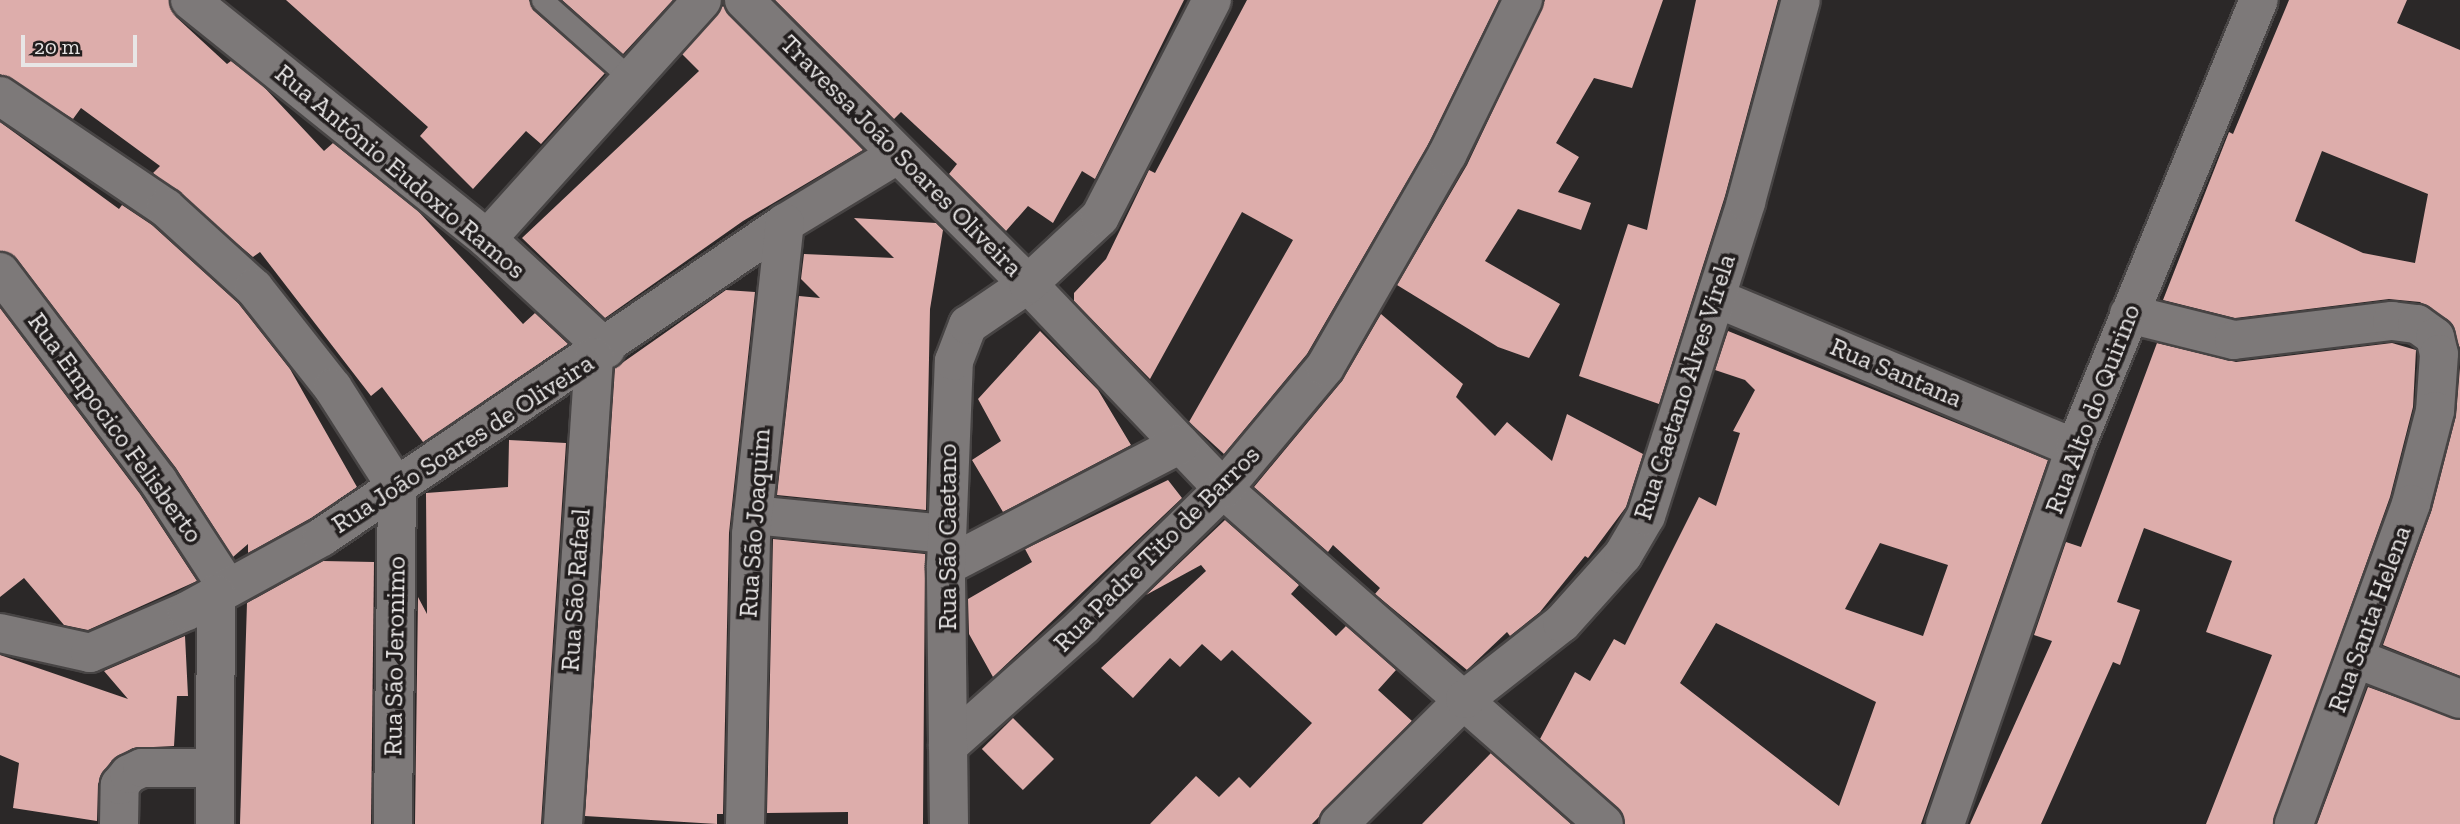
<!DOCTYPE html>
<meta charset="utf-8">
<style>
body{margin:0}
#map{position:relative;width:2460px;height:824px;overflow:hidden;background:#2b2828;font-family:"Zilla Slab",serif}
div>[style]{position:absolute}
.building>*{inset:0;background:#ddadab;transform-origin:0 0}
.roads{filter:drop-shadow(2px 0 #474444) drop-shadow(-2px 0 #474444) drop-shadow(0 2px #474444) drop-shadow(0 -2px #474444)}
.service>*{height:21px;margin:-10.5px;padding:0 10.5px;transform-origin:10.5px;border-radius:10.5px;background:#7d7979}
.minor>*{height:38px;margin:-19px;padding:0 19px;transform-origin:19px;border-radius:19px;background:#7d7979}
span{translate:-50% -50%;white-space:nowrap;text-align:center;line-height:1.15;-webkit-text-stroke:7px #221e1e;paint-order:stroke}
.street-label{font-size:26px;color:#e8e6e6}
.scale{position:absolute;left:21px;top:35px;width:116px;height:32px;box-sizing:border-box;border:4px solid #e8e6e6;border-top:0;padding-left:9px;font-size:21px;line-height:24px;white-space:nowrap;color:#e8e6e6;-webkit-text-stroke:5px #221e1e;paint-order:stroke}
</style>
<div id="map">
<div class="building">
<div style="clip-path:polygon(0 0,169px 0,176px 17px,227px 64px,231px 61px,263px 86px,324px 151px,333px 143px,418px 211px,523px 324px,535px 313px,568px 344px,423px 442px,382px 387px,371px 396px,260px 252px,253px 257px,153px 173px,160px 166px,81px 108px,73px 119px,0 74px)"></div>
<div style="clip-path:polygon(286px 0,529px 0,533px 10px,605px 73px,541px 144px,526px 131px,473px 189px,420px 136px,428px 127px)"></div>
<div style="clip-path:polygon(562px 0,673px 0,623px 54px)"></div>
<div style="clip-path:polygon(775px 0,1184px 0,1095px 179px,1082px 171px,1053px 223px,1028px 206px,1006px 231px,949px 174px,957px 164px,901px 112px,894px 119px)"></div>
<div style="clip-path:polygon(1247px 0,1499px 0,1428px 145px,1307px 354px,1224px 454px,1189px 422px,1293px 240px,1242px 212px,1150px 379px,1074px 301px,1074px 293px,1106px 259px,1149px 170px,1155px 173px)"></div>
<div style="clip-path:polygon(1545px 0,1663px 0,1632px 88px,1594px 78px,1556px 143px,1579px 157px,1558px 192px,1591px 203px,1581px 230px,1518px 209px,1485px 261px,1560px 304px,1529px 358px,1498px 347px,1397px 285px,1467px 165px)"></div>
<div style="clip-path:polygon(1696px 0,1778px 0,1725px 196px,1659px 404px,1579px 376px,1628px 224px,1647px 230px)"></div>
<div style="clip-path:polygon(evenodd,2289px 0,2407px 0,2397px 23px,2460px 50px,2460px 348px,2448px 320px,2420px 302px,2389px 299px,2235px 318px,2163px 300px,2229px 132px,2233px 134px,2289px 0,2322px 151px,2428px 194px,2415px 263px,2363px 253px,2295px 221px,2322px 151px)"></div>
<div style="clip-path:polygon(723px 6px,863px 150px,743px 221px,605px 318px,522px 238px,699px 71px,682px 54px)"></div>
<div style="clip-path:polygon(0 122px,119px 209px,122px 205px,152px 225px,238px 303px,290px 369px,357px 487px,311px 518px,248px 553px,248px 544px,233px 557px,176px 468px,17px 259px,0 251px)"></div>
<div style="clip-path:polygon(854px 218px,936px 223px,943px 230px,930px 309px,926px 510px,777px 495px,799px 296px,820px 298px,801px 279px,804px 254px,894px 258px)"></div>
<div style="clip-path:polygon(726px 290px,755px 292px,729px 533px,723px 814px,717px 814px,717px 824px,585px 816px,615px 368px)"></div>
<div style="clip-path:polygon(0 308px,140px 494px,197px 581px,88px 630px,64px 625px,24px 578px,0 597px)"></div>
<div style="clip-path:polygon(1381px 314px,1463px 384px,1456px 397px,1495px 436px,1507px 422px,1552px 461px,1567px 414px,1643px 454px,1626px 507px,1588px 558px,1585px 556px,1540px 612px,1510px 636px,1507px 632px,1467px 670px,1375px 594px,1380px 588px,1333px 545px,1328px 552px,1254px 487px,1342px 381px)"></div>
<div style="clip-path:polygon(1040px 331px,1098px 390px,1131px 445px,1003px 512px,972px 460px,1001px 441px,978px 399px)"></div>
<div style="clip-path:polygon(evenodd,1728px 331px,2048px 460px,1921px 824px,1625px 824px,1618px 808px,1540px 739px,1575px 672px,1590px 681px,1614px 639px,1625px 645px,1699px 497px,1716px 506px,1740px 433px,1733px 431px,1755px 390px,1745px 380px,1715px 370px,1728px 331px,1880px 543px,1948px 565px,1923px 636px,1845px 609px,1880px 543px,1728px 331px,1716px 623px,1876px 702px,1839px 806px,1680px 683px,1716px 623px)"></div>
<div style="clip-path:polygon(2157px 343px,2236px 362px,2392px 343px,2416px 350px,2413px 407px,2390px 497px,2273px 824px,2206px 824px,2272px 655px,2206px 632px,2232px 561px,2144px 528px,2117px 602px,2140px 610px,2120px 665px,2113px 662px,2041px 824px,1970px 824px,2052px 641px,2034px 635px,2066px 542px,2081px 547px)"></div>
<div style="clip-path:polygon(2460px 367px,2460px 676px,2383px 645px,2432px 509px,2456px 416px)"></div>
<div style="clip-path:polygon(509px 440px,566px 443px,541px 824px,415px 824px,418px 597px,427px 614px,426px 493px,508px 487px)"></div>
<div style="clip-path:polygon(1168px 480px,1182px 498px,993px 677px,969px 634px,968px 599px,1032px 562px,1025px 549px)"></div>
<div style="clip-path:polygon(1225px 520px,1299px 585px,1291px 594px,1336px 636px,1346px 626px,1396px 670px,1378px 690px,1412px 721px,1312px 824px,1150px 824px,1196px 776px,1219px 797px,1239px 777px,1250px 788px,1312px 723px,1232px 650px,1221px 661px,1202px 644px,1180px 667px,1170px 658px,1133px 698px,1101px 668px,1206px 571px,1201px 565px,1146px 595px)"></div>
<div style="clip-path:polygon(773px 539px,925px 554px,923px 824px,848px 824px,848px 812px,767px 813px)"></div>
<div style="clip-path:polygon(323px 561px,374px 562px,371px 824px,240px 824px,247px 603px)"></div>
<div style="clip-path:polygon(185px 636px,188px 696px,177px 696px,174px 746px,133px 748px,112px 760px,98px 784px,97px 821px,13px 808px,19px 763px,0 755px,0 655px,128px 699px,104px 671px)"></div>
<div style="clip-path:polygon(2368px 687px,2460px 720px,2460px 824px,2317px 824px)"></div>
<div style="left:1013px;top:718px;width:58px;height:44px;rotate:45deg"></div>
<div style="clip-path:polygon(1491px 753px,1571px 824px,1422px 824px)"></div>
</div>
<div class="roads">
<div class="service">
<div style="left:542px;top:0;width:120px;rotate:41.6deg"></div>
</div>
<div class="minor">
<div style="left:190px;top:0;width:381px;rotate:38.8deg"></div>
<div style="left:487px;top:239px;width:162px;rotate:42.7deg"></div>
<div style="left:744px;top:0;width:402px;rotate:45deg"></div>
<div style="left:1028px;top:284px;width:283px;rotate:46.4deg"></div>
<div style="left:1223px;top:489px;width:507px;rotate:41.32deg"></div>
<div style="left:0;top:96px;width:200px;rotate:34deg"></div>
<div style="left:166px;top:208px;width:119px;rotate:42.3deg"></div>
<div style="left:254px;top:288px;width:127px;rotate:51.7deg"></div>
<div style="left:333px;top:388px;width:119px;rotate:57.4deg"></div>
<div style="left:397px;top:488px;width:336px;rotate:90.7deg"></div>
<div style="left:487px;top:239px;width:321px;rotate:-48deg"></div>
<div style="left:0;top:272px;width:262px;rotate:52.9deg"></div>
<div style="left:158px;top:481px;width:126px;rotate:56.9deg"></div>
<div style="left:1716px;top:298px;width:389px;rotate:22.7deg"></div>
<div style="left:2129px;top:314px;width:108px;rotate:13.9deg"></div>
<div style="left:2234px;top:340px;width:159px;rotate:-6.9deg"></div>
<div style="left:2392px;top:321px;width:25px;rotate:7deg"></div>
<div style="left:2417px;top:324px;width:22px;rotate:36deg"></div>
<div style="left:2435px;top:337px;width:17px;rotate:77deg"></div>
<div style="left:2439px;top:354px;width:57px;rotate:94deg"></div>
<div style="left:2435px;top:411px;width:96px;rotate:104.5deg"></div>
<div style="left:2411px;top:504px;width:341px;rotate:110.1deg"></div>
<div style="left:753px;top:515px;width:194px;rotate:5.6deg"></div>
<div style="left:946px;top:566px;width:264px;rotate:-27.5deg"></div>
<div style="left:0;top:633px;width:92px;rotate:12.5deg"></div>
<div style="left:90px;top:653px;width:106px;rotate:-23.4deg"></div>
<div style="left:187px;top:611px;width:154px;rotate:-28.7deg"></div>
<div style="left:322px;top:537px;width:559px;rotate:-34.14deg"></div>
<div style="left:785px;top:223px;width:131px;rotate:-31.3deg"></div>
<div style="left:2357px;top:659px;width:110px;rotate:21.2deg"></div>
<div style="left:948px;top:746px;width:181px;rotate:-41.6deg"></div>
<div style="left:1083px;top:626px;width:196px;rotate:-44.4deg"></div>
<div style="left:1223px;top:489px;width:159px;rotate:-50.1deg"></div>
<div style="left:1325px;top:367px;width:245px;rotate:-60.1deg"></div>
<div style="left:1447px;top:155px;width:173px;rotate:-63.9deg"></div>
<div style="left:119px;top:824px;width:39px;rotate:-89deg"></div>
<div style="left:120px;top:785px;width:14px;rotate:-51deg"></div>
<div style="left:129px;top:774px;width:14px;rotate:-25deg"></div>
<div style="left:142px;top:768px;width:73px"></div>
<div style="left:215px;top:824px;width:230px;rotate:-89.8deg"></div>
<div style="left:563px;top:824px;width:468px;rotate:-86.2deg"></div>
<div style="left:745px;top:824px;width:290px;rotate:-88.8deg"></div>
<div style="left:751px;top:534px;width:313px;rotate:-83.8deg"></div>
<div style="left:949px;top:824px;width:258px;rotate:-90.7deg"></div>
<div style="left:946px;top:566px;width:205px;rotate:-87.8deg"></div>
<div style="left:954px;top:361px;width:39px;rotate:-69deg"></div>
<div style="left:968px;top:325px;width:73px;rotate:-34.3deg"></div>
<div style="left:1028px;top:284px;width:98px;rotate:-42.9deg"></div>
<div style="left:1100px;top:217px;width:244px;rotate:-62.7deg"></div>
<div style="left:1339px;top:824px;width:177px;rotate:-44.8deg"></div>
<div style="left:1465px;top:699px;width:123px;rotate:-38.1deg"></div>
<div style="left:1562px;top:623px;width:91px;rotate:-48.1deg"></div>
<div style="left:1623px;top:555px;width:45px;rotate:-59.5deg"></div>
<div style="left:1646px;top:516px;width:330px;rotate:-72.3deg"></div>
<div style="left:1746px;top:202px;width:209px;rotate:-74.8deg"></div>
<div style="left:1945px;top:824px;width:398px;rotate:-70.9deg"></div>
<div style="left:2075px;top:448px;width:484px;rotate:-67.7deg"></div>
</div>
</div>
<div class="street-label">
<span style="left:901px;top:156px;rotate:45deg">Travessa João Soares Oliveira</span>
<span style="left:400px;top:172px;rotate:40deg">Rua Antônio Eudoxio Ramos</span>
<span style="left:1896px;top:373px;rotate:23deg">Rua Santana</span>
<span style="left:1685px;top:387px;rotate:-72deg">Rua Caetano Alves Virela</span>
<span style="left:2093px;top:409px;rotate:-69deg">Rua Alto do Quirino</span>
<span style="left:115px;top:428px;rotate:54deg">Rua Empocico Felisberto</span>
<span style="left:463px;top:444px;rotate:-33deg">Rua João Soares de Oliveira</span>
<span style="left:755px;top:523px;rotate:-86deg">Rua São Joaquim</span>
<span style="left:948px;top:537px;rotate:-90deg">Rua São Caetano</span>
<span style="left:1157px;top:549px;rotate:-45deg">Rua Padre Tito de Barros</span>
<span style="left:576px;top:590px;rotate:-86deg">Rua São Rafael</span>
<span style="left:2370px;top:619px;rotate:-70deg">Rua Santa Helena</span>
<span style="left:395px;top:656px;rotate:-89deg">Rua São Jeronimo</span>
</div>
<div class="scale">20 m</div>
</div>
